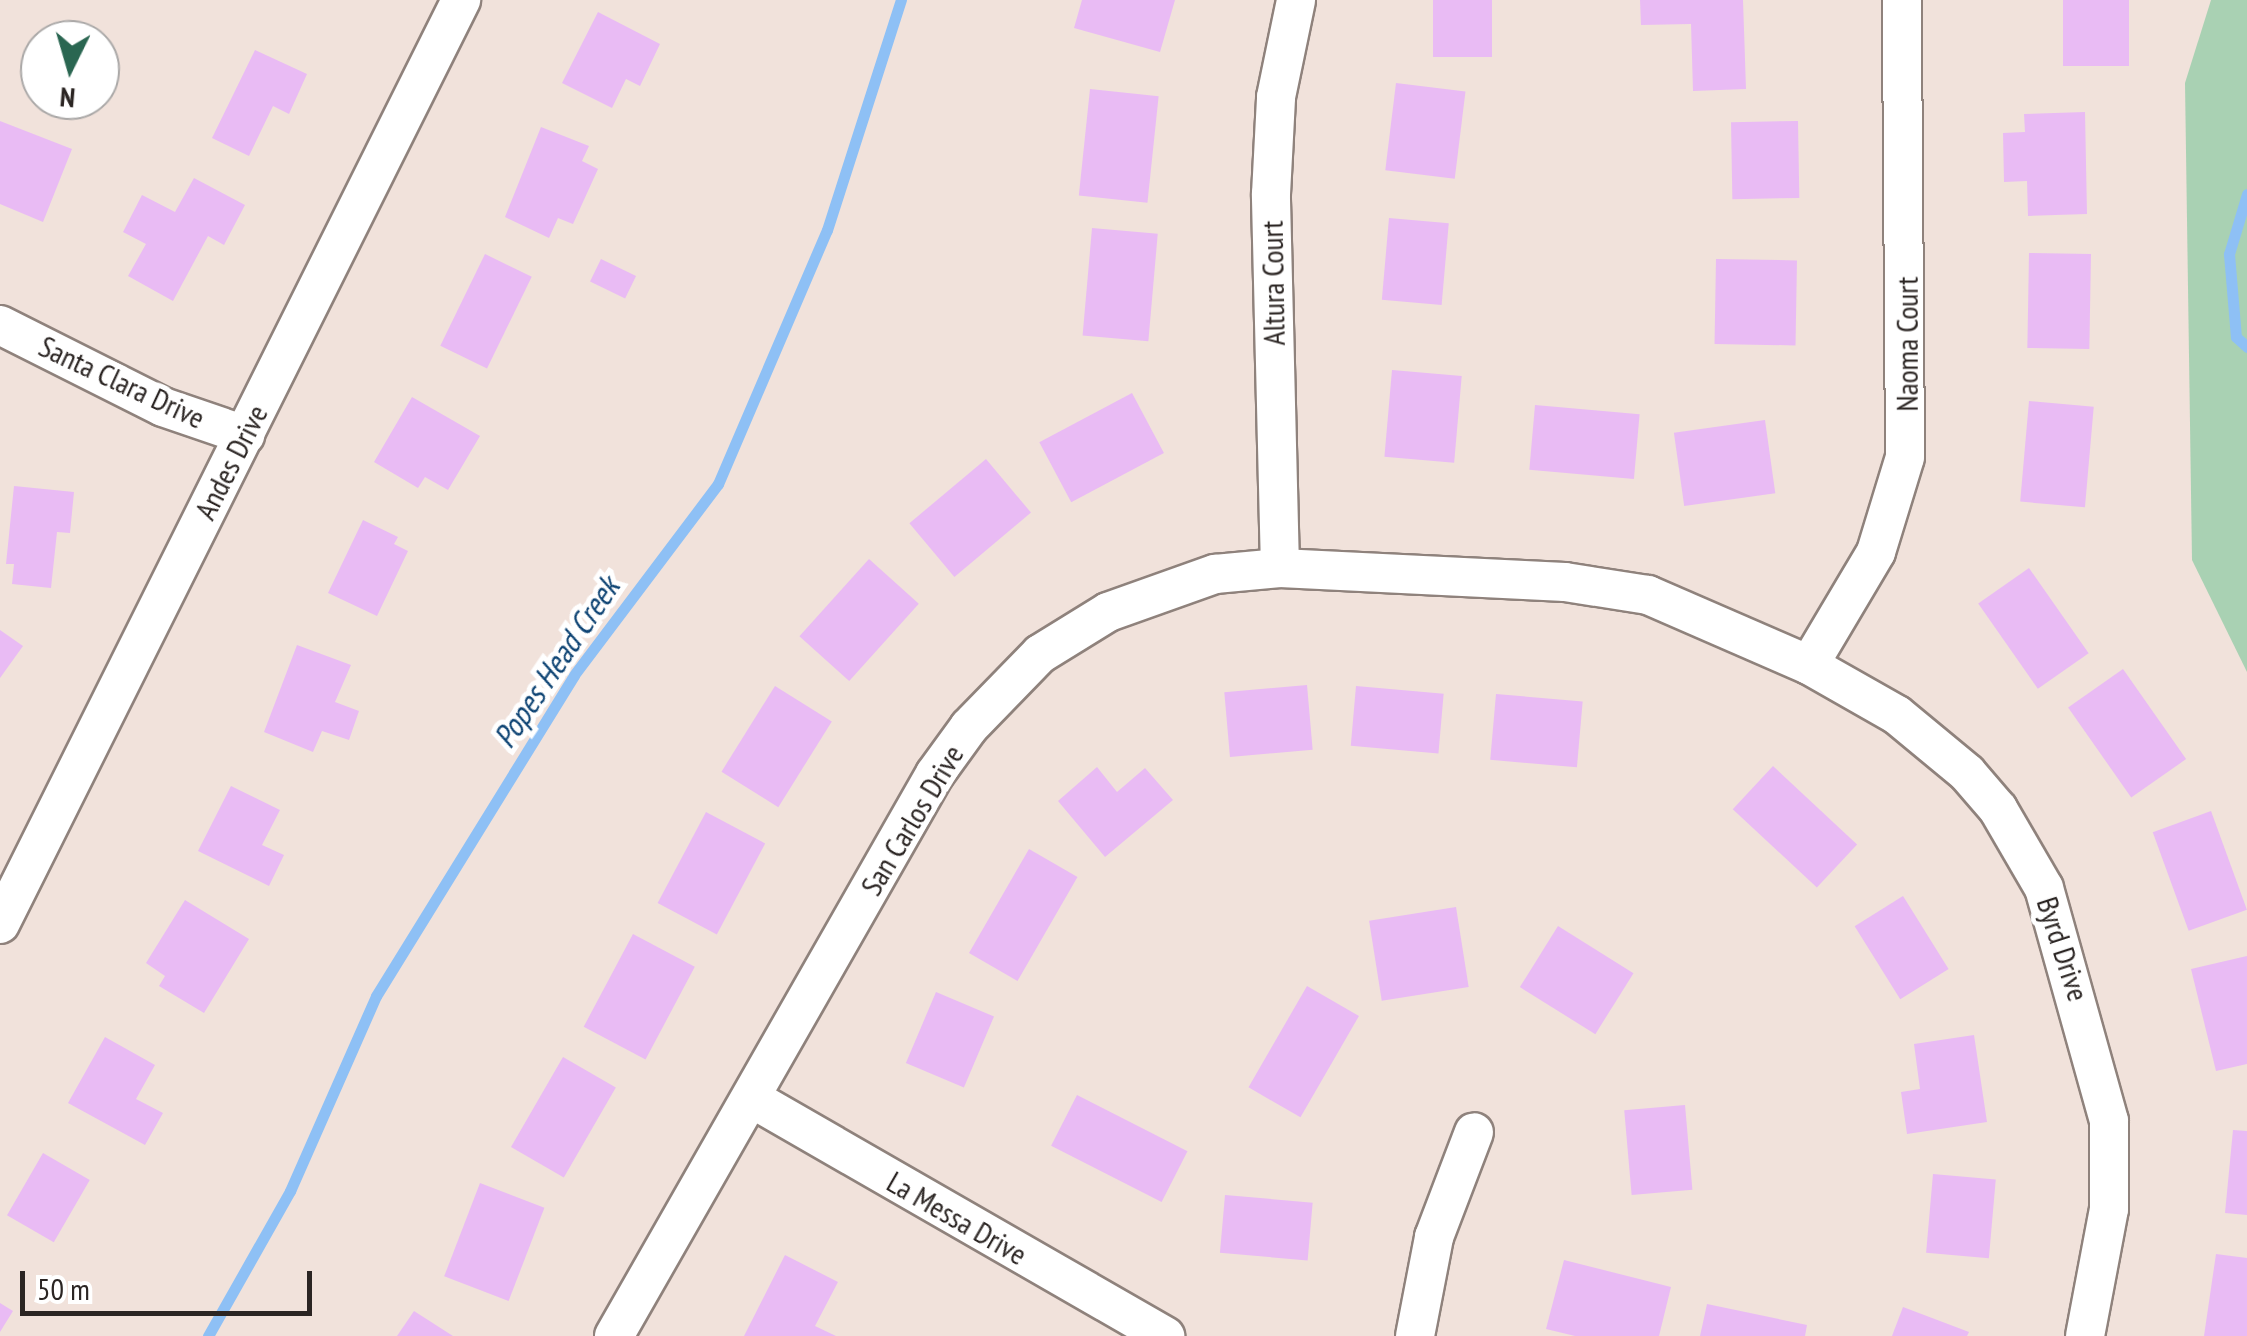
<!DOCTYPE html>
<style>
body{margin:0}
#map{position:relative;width:2247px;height:1336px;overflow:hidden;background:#f1e2db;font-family:"PT Sans Narrow",sans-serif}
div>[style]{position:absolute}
.green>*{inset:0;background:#a9d1b3}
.stream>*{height:11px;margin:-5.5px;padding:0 5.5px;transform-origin:5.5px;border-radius:5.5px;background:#8ec0f5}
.building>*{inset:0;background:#e9bbf4;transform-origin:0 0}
.roads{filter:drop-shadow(2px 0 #8f827c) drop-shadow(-2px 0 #8f827c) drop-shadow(0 2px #8f827c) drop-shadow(0 -2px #8f827c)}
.minor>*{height:38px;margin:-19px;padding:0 19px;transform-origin:19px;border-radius:19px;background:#fff}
span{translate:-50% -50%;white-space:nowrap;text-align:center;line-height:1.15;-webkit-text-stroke:10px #fff;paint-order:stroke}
.street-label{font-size:30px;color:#2b2523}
.water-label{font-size:32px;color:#0d4373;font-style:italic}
.north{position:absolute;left:20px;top:20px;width:100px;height:100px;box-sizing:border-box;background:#fff;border:2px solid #aaa8a7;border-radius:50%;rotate:185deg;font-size:28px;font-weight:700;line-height:40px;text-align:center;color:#2b2523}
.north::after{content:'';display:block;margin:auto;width:35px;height:45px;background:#2a6651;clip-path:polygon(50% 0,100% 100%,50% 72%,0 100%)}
.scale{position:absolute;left:20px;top:1271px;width:292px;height:45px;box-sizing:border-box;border:5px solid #2b2523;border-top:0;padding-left:12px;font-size:30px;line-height:35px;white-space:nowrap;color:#2b2523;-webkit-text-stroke:8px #fff;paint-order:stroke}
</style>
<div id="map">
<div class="green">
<div style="clip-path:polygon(2211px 0,2247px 0,2247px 672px,2192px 560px,2185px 83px)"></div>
</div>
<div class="stream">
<div style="left:2247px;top:194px;width:63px;rotate:106.7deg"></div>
<div style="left:2229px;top:254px;width:83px;rotate:85.2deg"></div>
<div style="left:2236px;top:337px;width:15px;rotate:42deg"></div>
<div style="left:208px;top:1336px;width:167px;rotate:-60.5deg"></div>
<div style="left:290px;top:1191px;width:213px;rotate:-66.2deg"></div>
<div style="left:376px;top:996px;width:377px;rotate:-58.3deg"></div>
<div style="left:574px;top:675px;width:239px;rotate:-53deg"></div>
<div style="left:718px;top:484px;width:276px;rotate:-66.8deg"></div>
<div style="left:827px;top:230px;width:242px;rotate:-72.2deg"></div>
</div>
<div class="building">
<div style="clip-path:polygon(1082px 0,1175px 0,1160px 52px,1074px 28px)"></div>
<div style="left:1433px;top:0;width:59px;height:57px"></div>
<div style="clip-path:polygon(1640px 0,1743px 0,1746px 89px,1693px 91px,1691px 24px,1641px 25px)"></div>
<div style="left:2063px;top:0;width:66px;height:66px"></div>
<div style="clip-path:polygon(598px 12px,660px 44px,640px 86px,626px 79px,612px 108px,562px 83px)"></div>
<div style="clip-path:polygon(255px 50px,307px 74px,289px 114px,273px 106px,249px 156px,212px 138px)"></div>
<div style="left:1396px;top:83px;width:70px;height:88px;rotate:7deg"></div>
<div style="left:1090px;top:89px;width:69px;height:107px;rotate:6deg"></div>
<div style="clip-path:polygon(2085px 112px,2087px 214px,2028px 216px,2027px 181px,2004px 182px,2003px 133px,2025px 132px,2024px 114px)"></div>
<div style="clip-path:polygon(0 121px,72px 149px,43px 222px,0 204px)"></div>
<div style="left:1798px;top:121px;width:77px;height:67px;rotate:89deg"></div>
<div style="clip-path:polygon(541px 127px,589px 146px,582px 161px,598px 169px,573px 224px,558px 218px,549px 238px,505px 217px)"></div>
<div style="clip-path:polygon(194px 178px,245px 205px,224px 245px,208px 236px,173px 301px,128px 276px,146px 244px,123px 232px,142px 195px,175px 212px)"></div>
<div style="left:1389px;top:218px;width:60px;height:82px;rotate:5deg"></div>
<div style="left:1092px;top:228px;width:66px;height:108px;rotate:5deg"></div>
<div style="left:2029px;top:253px;width:62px;height:95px;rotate:1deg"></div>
<div style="left:485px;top:254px;width:52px;height:102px;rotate:26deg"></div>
<div style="left:601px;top:259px;width:39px;height:25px;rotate:26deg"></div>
<div style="left:1716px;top:259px;width:81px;height:85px;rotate:1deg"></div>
<div style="left:1392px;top:370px;width:70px;height:87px;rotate:5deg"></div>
<div style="left:1132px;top:393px;width:68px;height:105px;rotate:62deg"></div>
<div style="clip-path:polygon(412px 397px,480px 436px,448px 490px,425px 477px,418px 488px,374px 462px)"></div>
<div style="left:2029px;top:401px;width:65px;height:101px;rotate:5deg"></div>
<div style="left:1535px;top:405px;width:105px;height:65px;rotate:5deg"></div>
<div style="left:1765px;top:420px;width:74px;height:92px;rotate:82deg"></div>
<div style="left:986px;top:459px;width:70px;height:100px;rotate:50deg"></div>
<div style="clip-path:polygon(14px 486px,74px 492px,70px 533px,57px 532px,51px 588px,12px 584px,14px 564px,6px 564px)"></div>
<div style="clip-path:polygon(363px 520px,398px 537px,394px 544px,408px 551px,377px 616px,328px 593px)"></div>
<div style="left:869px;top:559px;width:67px;height:104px;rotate:42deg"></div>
<div style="left:2029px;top:568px;width:104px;height:62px;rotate:55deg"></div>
<div style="clip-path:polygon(0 630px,23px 646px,0 678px)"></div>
<div style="clip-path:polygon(297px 645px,351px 665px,335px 702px,359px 711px,349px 740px,322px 731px,313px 752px,264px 732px)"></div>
<div style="left:2123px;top:669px;width:110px;height:67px;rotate:55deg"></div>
<div style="left:1307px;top:685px;width:65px;height:83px;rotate:85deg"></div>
<div style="left:775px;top:686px;width:67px;height:101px;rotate:32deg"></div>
<div style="left:1356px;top:686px;width:88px;height:60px;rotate:5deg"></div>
<div style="left:1496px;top:694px;width:87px;height:66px;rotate:5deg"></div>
<div style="left:1773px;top:766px;width:115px;height:59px;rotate:43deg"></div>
<div style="clip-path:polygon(1097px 767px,1117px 792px,1145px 768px,1173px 800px,1105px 857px,1058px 801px)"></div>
<div style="clip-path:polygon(231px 786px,280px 810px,262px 845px,284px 855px,269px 886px,198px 851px)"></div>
<div style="left:2211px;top:811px;width:105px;height:62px;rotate:70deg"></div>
<div style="left:706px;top:812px;width:67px;height:103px;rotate:28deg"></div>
<div style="left:1029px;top:849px;width:56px;height:120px;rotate:30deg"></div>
<div style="left:1903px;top:896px;width:86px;height:57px;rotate:58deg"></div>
<div style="clip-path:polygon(185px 900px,249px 939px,204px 1013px,159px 986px,165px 976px,146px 963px)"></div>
<div style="left:1456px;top:907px;width:81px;height:88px;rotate:81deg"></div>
<div style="left:1558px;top:926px;width:89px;height:72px;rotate:32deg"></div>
<div style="left:633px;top:934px;width:70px;height:105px;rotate:28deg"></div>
<div style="clip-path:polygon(2247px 956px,2247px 1064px,2216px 1071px,2191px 969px)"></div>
<div style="left:1307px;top:986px;width:60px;height:117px;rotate:30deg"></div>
<div style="left:936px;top:992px;width:63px;height:77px;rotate:23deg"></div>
<div style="clip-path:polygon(1974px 1035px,1987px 1122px,1907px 1134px,1901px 1092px,1920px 1089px,1914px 1044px)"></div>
<div style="clip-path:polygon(105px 1037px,155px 1065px,136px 1099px,163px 1113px,145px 1145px,68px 1103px)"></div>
<div style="left:563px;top:1057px;width:61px;height:104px;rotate:30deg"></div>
<div style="left:1077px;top:1095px;width:124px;height:57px;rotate:27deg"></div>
<div style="left:1685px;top:1105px;width:85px;height:61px;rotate:85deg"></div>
<div style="clip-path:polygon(2233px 1130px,2247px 1131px,2247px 1215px,2225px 1213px)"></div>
<div style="left:43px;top:1153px;width:54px;height:72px;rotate:30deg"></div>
<div style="left:1933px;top:1174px;width:63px;height:79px;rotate:5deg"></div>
<div style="left:480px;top:1183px;width:69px;height:100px;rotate:21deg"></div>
<div style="left:1225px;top:1195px;width:88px;height:58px;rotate:5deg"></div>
<div style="clip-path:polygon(2216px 1254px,2247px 1258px,2247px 1336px,2204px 1336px)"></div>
<div style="clip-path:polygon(785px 1255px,838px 1282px,815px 1326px,836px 1336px,744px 1336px)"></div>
<div style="clip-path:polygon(1564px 1260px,1671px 1287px,1659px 1336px,1575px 1336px,1546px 1329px)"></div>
<div style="clip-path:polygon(0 1303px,13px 1311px,0 1332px)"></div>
<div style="clip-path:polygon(1707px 1304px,1807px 1325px,1805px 1336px,1700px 1336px)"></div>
<div style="clip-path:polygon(1903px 1307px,1969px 1332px,1967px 1336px,1892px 1336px)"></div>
<div style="clip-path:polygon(414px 1311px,453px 1336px,397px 1336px)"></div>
</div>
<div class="roads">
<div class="minor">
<div style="left:0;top:325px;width:182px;rotate:26.7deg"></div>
<div style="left:163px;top:407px;width:87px;rotate:18.9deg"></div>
<div style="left:1280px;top:568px;width:374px;rotate:-91.4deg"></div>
<div style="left:1271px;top:194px;width:97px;rotate:-87deg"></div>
<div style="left:1276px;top:97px;width:99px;rotate:-78.3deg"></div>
<div style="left:1809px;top:665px;width:131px;rotate:-59.3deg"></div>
<div style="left:1876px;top:552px;width:99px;rotate:-73deg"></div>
<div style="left:1905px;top:457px;width:457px;rotate:-90.4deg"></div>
<div style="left:0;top:924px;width:1033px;rotate:-63.48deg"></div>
<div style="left:751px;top:1098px;width:478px;rotate:29.9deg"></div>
<div style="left:614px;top:1336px;width:647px;rotate:-60.27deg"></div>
<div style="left:935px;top:774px;width:58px;rotate:-54.1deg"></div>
<div style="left:969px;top:727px;width:102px;rotate:-45.8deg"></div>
<div style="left:1040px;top:654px;width:80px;rotate:-31.7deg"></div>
<div style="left:1108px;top:612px;width:114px;rotate:-19.6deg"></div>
<div style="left:1215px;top:574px;width:65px;rotate:-5.3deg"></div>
<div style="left:1280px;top:568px;width:285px;rotate:2.8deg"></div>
<div style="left:1565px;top:582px;width:84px;rotate:8.9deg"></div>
<div style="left:1648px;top:595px;width:176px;rotate:23.5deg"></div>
<div style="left:1809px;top:665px;width:101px;rotate:29.6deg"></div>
<div style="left:1897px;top:715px;width:91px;rotate:39.6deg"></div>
<div style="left:1967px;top:773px;width:48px;rotate:49.3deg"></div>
<div style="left:1998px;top:809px;width:91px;rotate:59.8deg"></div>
<div style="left:2044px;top:888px;width:242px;rotate:74.4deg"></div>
<div style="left:2109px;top:1121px;width:88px;rotate:90deg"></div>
<div style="left:2109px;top:1209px;width:129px;rotate:100.7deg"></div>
<div style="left:1415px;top:1336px;width:101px;rotate:-79.1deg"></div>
<div style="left:1434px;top:1237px;width:112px;rotate:-69.1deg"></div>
</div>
</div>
<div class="street-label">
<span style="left:1273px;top:283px;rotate:-91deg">Altura Court</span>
<span style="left:1907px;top:344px;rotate:-90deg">Naoma Court</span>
<span style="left:122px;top:382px;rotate:25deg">Santa Clara Drive</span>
<span style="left:231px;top:462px;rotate:-63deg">Andes Drive</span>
<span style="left:912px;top:820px;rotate:-59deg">San Carlos Drive</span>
<span style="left:2063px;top:949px;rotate:72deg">Byrd Drive</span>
<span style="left:957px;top:1218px;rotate:30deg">La Messa Drive</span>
</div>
<div class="water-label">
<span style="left:556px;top:662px;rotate:-56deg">Popes Head Creek</span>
</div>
<div class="north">N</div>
<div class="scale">50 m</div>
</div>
